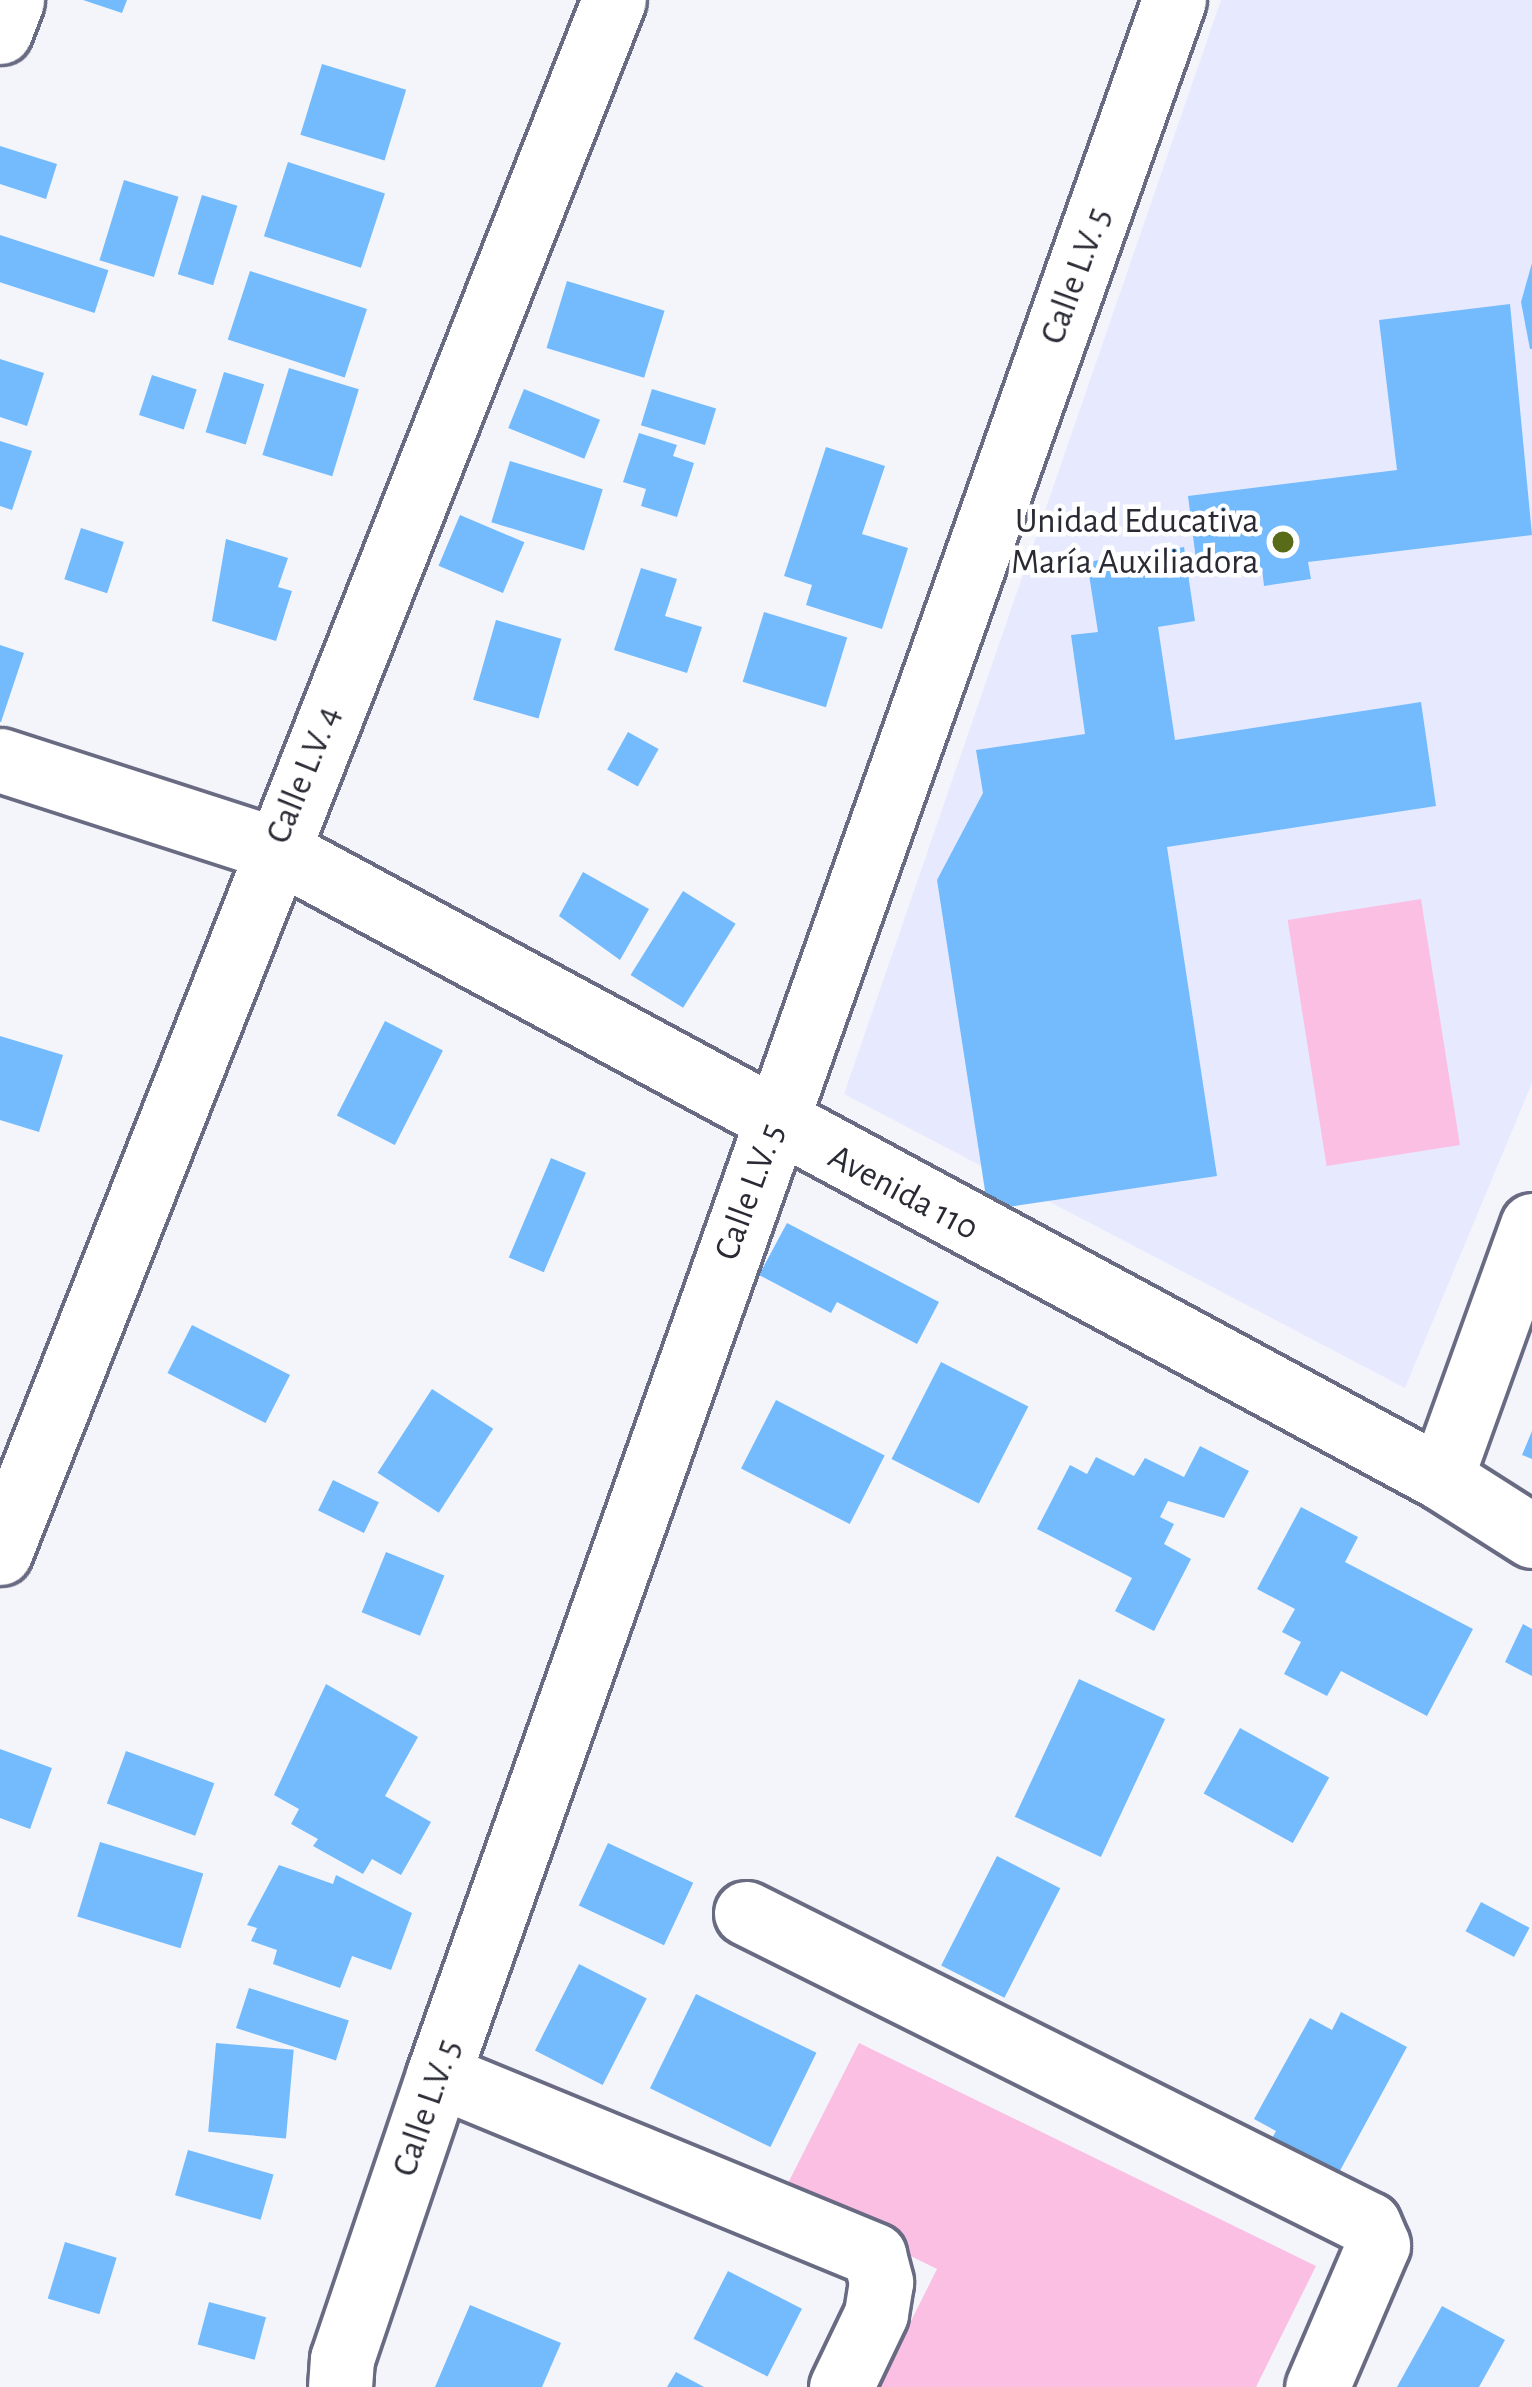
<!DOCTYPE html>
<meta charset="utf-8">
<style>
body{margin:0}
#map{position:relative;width:1532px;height:2387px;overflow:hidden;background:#f4f5fb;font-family:"Alegreya Sans",sans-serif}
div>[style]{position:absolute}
.built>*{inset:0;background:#e7eafe}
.green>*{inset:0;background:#fabfe3;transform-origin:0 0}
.building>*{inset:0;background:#74bbfd;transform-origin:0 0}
.roads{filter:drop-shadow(3px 0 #686b82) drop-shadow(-3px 0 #686b82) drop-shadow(0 3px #686b82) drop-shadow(0 -3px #686b82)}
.minor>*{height:63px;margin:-31.5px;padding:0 31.5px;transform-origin:31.5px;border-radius:31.5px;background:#fff}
.dots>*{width:33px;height:33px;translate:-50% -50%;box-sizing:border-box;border:6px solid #fff;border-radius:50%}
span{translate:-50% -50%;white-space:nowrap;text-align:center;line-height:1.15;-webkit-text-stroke:9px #fff;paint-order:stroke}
.street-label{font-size:36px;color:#292a34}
.poi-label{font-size:36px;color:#292a34}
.right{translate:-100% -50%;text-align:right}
</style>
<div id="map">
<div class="built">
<div style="clip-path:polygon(1221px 0,1532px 0,1532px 1083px,1405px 1388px,844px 1094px)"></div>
</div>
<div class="green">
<div style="left:1421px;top:899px;width:249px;height:135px;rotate:81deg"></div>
<div style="clip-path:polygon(859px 2043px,1316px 2266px,1256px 2387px,878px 2387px,937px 2269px,783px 2193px)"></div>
</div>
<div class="building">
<div style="clip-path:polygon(83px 0,127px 0,122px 13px)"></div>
<div style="left:322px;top:64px;width:88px;height:74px;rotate:17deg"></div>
<div style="clip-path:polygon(0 146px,57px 164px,46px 199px,0 184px)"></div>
<div style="left:288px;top:162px;width:102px;height:78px;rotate:18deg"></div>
<div style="left:124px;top:180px;width:57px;height:84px;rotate:17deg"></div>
<div style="left:202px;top:195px;width:37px;height:83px;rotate:17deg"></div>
<div style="left:0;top:235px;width:114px;height:45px;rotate:18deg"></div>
<div style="clip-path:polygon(1532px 263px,1532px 349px,1530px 349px,1521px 302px)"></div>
<div style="left:250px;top:271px;width:123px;height:72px;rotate:18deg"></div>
<div style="left:567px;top:281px;width:102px;height:70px;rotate:17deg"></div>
<div style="clip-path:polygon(1510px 304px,1532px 535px,1308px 562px,1311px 579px,1264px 586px,1262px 568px,1198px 576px,1188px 496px,1397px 470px,1379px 320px)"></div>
<div style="clip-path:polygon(0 359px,44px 373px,27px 426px,0 417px)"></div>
<div style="left:289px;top:368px;width:73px;height:91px;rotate:17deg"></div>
<div style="left:224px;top:372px;width:42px;height:63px;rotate:17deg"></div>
<div style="left:152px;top:375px;width:47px;height:42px;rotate:18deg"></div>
<div style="left:524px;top:389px;width:82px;height:42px;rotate:22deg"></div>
<div style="left:652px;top:389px;width:67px;height:38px;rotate:17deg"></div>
<div style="clip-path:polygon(639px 433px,677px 445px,673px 456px,694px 463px,677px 517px,641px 506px,646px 489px,623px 482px)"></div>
<div style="clip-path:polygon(0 441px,32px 451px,12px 510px,0 506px)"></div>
<div style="clip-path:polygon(826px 447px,885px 466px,862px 534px,908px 548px,882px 629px,806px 605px,812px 585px,784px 576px)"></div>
<div style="left:510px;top:461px;width:97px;height:64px;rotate:17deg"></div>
<div style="left:460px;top:515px;width:70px;height:55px;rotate:23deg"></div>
<div style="left:81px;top:528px;width:45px;height:54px;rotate:18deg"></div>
<div style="clip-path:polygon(226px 539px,288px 558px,278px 587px,292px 591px,276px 641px,212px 621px)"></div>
<div style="clip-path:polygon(1184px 547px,1195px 621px,1158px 627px,1175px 740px,1421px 702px,1436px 806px,1167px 847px,1217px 1176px,988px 1210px,937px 880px,983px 793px,976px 750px,1085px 734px,1071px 635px,1098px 632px,1087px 562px)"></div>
<div style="clip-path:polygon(641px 568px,677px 579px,665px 616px,702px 627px,687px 673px,614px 650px)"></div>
<div style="left:764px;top:612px;width:87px;height:73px;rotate:17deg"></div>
<div style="left:496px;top:620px;width:68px;height:83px;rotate:16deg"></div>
<div style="clip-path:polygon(0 645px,24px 653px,1px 722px,0 722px)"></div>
<div style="left:628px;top:732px;width:35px;height:43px;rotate:29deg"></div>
<div style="clip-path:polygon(583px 872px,649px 909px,620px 960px,559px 916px)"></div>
<div style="left:683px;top:891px;width:62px;height:99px;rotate:32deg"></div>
<div style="left:385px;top:1021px;width:65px;height:106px;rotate:27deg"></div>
<div style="clip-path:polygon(0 1036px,63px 1055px,39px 1132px,0 1120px)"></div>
<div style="left:551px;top:1158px;width:38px;height:108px;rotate:23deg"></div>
<div style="clip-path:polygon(787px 1223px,939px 1302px,917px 1344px,837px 1302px,831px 1313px,759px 1275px)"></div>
<div style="left:192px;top:1325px;width:110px;height:54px;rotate:27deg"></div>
<div style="left:941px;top:1362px;width:98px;height:109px;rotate:27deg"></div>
<div style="left:432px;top:1389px;width:73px;height:100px;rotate:33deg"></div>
<div style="left:776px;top:1400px;width:122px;height:77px;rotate:27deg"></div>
<div style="clip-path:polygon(1532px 1431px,1532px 1459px,1522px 1455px)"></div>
<div style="clip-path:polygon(1200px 1446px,1249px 1471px,1224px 1518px,1168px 1501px,1160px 1517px,1174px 1524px,1164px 1544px,1191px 1559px,1154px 1631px,1115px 1611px,1132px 1578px,1037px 1529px,1070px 1465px,1087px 1474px,1096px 1457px,1134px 1476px,1145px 1458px,1184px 1477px)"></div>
<div style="left:333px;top:1480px;width:51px;height:34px;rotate:26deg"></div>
<div style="clip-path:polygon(1301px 1507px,1358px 1537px,1345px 1562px,1473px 1629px,1427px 1716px,1341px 1671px,1327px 1696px,1284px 1674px,1301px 1642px,1282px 1632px,1295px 1609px,1257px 1589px)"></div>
<div style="left:386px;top:1552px;width:63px;height:65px;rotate:22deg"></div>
<div style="clip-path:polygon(1523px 1624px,1532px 1629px,1532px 1676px,1505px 1662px)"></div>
<div style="left:1079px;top:1679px;width:95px;height:152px;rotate:25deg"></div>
<div style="clip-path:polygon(326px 1684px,418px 1737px,385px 1796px,431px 1822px,401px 1875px,372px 1859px,363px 1874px,313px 1846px,318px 1839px,291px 1824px,299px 1809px,274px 1795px)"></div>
<div style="left:1240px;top:1728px;width:102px;height:75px;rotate:29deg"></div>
<div style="clip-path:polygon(0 1749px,52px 1768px,30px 1829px,0 1818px)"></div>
<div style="left:126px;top:1751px;width:94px;height:56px;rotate:20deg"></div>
<div style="left:100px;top:1842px;width:108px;height:78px;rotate:17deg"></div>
<div style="left:608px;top:1843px;width:94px;height:69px;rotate:25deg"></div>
<div style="left:997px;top:1856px;width:71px;height:123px;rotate:27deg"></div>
<div style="clip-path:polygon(279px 1865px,333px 1884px,336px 1875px,412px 1913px,391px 1970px,352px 1956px,340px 1988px,273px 1964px,277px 1950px,251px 1941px,257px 1928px,247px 1925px)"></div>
<div style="left:1481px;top:1902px;width:55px;height:33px;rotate:28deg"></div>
<div style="left:579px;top:1964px;width:76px;height:97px;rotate:27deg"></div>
<div style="left:249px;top:1988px;width:105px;height:42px;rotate:18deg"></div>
<div style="left:696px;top:1994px;width:134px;height:105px;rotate:26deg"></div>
<div style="clip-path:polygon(1341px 2012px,1407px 2047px,1336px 2178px,1270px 2142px,1276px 2131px,1254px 2119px,1310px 2018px,1332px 2030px)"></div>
<div style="left:216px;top:2043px;width:78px;height:89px;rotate:5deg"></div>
<div style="left:188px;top:2150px;width:89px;height:47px;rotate:16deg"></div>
<div style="left:65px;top:2242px;width:54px;height:59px;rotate:17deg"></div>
<div style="left:728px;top:2271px;width:83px;height:76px;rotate:27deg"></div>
<div style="left:209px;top:2302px;width:59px;height:44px;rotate:15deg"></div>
<div style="clip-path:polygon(470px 2305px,561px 2343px,542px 2387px,435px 2387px)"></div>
<div style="clip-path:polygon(1442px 2306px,1505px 2340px,1479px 2387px,1397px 2387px)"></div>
<div style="clip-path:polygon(676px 2372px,704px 2387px,667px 2387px)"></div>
</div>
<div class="roads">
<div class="minor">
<div style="left:0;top:32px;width:34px;rotate:-69deg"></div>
<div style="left:0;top:760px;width:289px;rotate:17.9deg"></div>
<div style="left:275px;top:849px;width:1325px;rotate:28.34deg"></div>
<div style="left:1441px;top:1478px;width:108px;rotate:32.5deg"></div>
<div style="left:1441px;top:1478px;width:269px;rotate:-70.2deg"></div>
<div style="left:0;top:1553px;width:1670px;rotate:-68.43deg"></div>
<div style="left:746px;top:1913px;width:696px;rotate:26.53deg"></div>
<div style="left:1369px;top:2224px;width:23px;rotate:67deg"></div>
<div style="left:1378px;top:2245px;width:155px;rotate:113.2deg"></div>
<div style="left:438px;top:2075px;width:472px;rotate:22.4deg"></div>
<div style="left:874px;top:2255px;width:28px;rotate:75deg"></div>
<div style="left:881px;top:2282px;width:32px;rotate:99deg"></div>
<div style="left:876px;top:2314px;width:81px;rotate:115.6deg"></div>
<div style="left:340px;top:2387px;width:28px;rotate:-86deg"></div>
<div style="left:342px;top:2359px;width:300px;rotate:-71.3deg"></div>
<div style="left:438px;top:2075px;width:2202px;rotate:-70.47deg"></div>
</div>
</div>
<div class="dots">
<div style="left:1283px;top:542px;background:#586b19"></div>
</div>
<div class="street-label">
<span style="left:1076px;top:276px;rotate:-70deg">Calle L.V. 5</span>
<span style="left:304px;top:775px;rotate:-68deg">Calle L.V. 4</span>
<span style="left:750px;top:1192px;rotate:-70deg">Calle L.V. 5</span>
<span style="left:903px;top:1193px;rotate:28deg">Avenida 110</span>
<span style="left:427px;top:2108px;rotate:-71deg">Calle L.V. 5</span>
</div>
<div class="poi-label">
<span class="right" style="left:1259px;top:542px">Unidad Educativa<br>María Auxiliadora</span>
</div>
</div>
